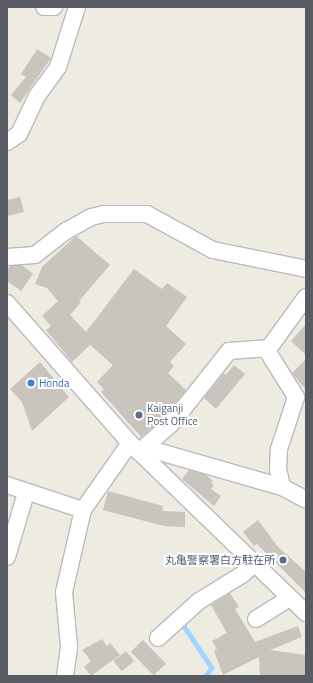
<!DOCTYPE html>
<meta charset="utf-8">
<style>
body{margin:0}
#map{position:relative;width:313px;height:683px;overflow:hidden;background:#eeebe0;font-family:"Titillium Web","Noto Sans JP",sans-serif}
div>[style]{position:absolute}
.stream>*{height:4.5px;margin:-2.25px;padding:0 2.25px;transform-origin:2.25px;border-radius:2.25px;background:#9fd5ff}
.building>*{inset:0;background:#c9c4bd;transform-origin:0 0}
.roads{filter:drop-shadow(1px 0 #b8bbc1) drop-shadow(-1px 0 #b8bbc1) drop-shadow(0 1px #b8bbc1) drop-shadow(0 -1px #b8bbc1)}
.minor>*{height:16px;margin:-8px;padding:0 8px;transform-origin:8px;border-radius:8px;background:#fff}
.dots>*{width:11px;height:11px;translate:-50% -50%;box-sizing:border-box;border:2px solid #fff;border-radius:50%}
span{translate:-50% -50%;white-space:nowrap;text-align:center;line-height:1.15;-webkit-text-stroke:4px #fff;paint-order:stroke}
.shop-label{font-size:11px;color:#366cbe}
.left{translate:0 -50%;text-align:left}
.service-label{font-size:11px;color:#4e5e75}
.right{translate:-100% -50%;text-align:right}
.frame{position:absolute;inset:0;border:8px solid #595d63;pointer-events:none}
</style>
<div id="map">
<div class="stream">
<div style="left:184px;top:626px;width:50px;rotate:56.3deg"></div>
<div style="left:212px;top:668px;width:10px;rotate:127deg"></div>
</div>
<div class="building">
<div style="clip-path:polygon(37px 49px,51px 58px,20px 103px,11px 95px,26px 77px,21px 74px)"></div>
<div style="clip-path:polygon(20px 197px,24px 212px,7px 216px,7px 200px)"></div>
<div style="clip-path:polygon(76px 236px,110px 265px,79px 301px,81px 302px,70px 315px,86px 332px,134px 269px,162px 289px,167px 283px,187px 297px,166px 326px,186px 344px,170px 362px,174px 366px,168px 373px,186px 390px,162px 420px,141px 437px,101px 392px,104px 389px,97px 382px,113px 365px,90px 345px,72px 362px,46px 330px,51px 326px,42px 316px,58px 301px,47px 288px,35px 284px,42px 267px)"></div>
<div style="clip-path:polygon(22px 265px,33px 274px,21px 291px,7px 281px,7px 271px,10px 266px)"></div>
<div style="clip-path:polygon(306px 324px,306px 355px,291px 341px)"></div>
<div style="clip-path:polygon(306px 359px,306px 390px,292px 373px)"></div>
<div style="clip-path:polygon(40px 362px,69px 397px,32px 431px,22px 402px,10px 389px)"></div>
<div style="clip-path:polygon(234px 365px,245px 374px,216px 409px,204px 398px,224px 373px,226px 375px)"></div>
<div style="clip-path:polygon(189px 470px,206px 475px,213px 481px,211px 483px,214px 485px,211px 489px,221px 496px,214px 506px,182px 479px)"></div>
<div style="clip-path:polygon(108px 491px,163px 506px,162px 511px,185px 512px,185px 527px,164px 526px,103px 510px)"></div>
<div style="clip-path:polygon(258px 520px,278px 547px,306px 572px,306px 593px,257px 544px,254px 546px,243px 532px)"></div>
<div style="clip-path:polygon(230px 593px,239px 607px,235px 609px,255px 642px,298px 626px,302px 637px,270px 650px,306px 655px,306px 676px,260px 676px,259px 657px,223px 675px,214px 651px,217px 649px,212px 641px,227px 633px,211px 605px)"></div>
<div style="clip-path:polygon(102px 639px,107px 646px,110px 643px,120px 655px,91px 676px,84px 667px,91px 661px,82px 650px)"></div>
<div style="left:143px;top:640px;width:33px;height:17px;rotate:46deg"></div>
<div style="left:126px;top:651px;width:13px;height:16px;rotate:51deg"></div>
</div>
<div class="roads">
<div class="minor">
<div style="left:44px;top:7px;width:10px"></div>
<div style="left:7px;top:142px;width:14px;rotate:-34deg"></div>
<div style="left:19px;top:134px;width:42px;rotate:-64.7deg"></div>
<div style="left:37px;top:96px;width:36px;rotate:-54deg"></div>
<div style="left:58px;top:67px;width:63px;rotate:-72.4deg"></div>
<div style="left:7px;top:257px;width:28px;rotate:-4deg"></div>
<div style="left:35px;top:255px;width:39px;rotate:-38deg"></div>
<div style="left:66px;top:231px;width:29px;rotate:-29deg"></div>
<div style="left:91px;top:217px;width:13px;rotate:-13deg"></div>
<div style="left:104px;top:214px;width:43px"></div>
<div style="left:147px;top:214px;width:75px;rotate:28.6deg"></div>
<div style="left:213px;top:250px;width:95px;rotate:11.5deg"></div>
<div style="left:7px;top:303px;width:186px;rotate:48.7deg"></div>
<div style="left:130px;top:443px;width:245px;rotate:44deg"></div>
<div style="left:266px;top:349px;width:57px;rotate:58deg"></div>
<div style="left:296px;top:397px;width:55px;rotate:108.1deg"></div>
<div style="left:279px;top:449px;width:20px;rotate:93deg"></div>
<div style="left:278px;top:469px;width:18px;rotate:77deg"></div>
<div style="left:139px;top:452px;width:43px;rotate:-41.2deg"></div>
<div style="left:171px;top:424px;width:93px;rotate:-51.5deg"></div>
<div style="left:229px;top:351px;width:40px;rotate:-4.3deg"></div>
<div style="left:269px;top:348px;width:63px;rotate:-54deg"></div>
<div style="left:139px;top:452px;width:14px;rotate:-8deg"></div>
<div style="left:153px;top:450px;width:134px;rotate:16deg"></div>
<div style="left:282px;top:487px;width:27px;rotate:28deg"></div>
<div style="left:7px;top:485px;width:80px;rotate:18.2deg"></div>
<div style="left:7px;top:557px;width:67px;rotate:-73.5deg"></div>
<div style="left:256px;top:619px;width:40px;rotate:-32deg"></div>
<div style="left:158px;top:638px;width:55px;rotate:-42.1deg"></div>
<div style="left:199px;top:601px;width:52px;rotate:-31.5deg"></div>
<div style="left:243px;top:574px;width:16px;rotate:-43deg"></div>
<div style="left:65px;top:676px;width:30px;rotate:-82deg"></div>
<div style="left:69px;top:646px;width:54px;rotate:-95.3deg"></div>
<div style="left:64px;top:592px;width:84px;rotate:-77deg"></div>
<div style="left:83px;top:510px;width:82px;rotate:-55deg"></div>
</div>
</div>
<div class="dots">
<div style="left:31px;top:383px;background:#3f7fe0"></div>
<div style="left:139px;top:415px;background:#5c6f8a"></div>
<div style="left:283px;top:560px;background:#5c6f8a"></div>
</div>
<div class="shop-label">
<span class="left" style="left:39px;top:383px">Honda</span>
</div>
<div class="service-label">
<span class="left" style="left:147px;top:415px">Kaiganji<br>Post Office</span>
<span class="right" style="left:275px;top:560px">丸亀警察署白方駐在所</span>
</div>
<div class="frame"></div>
</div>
